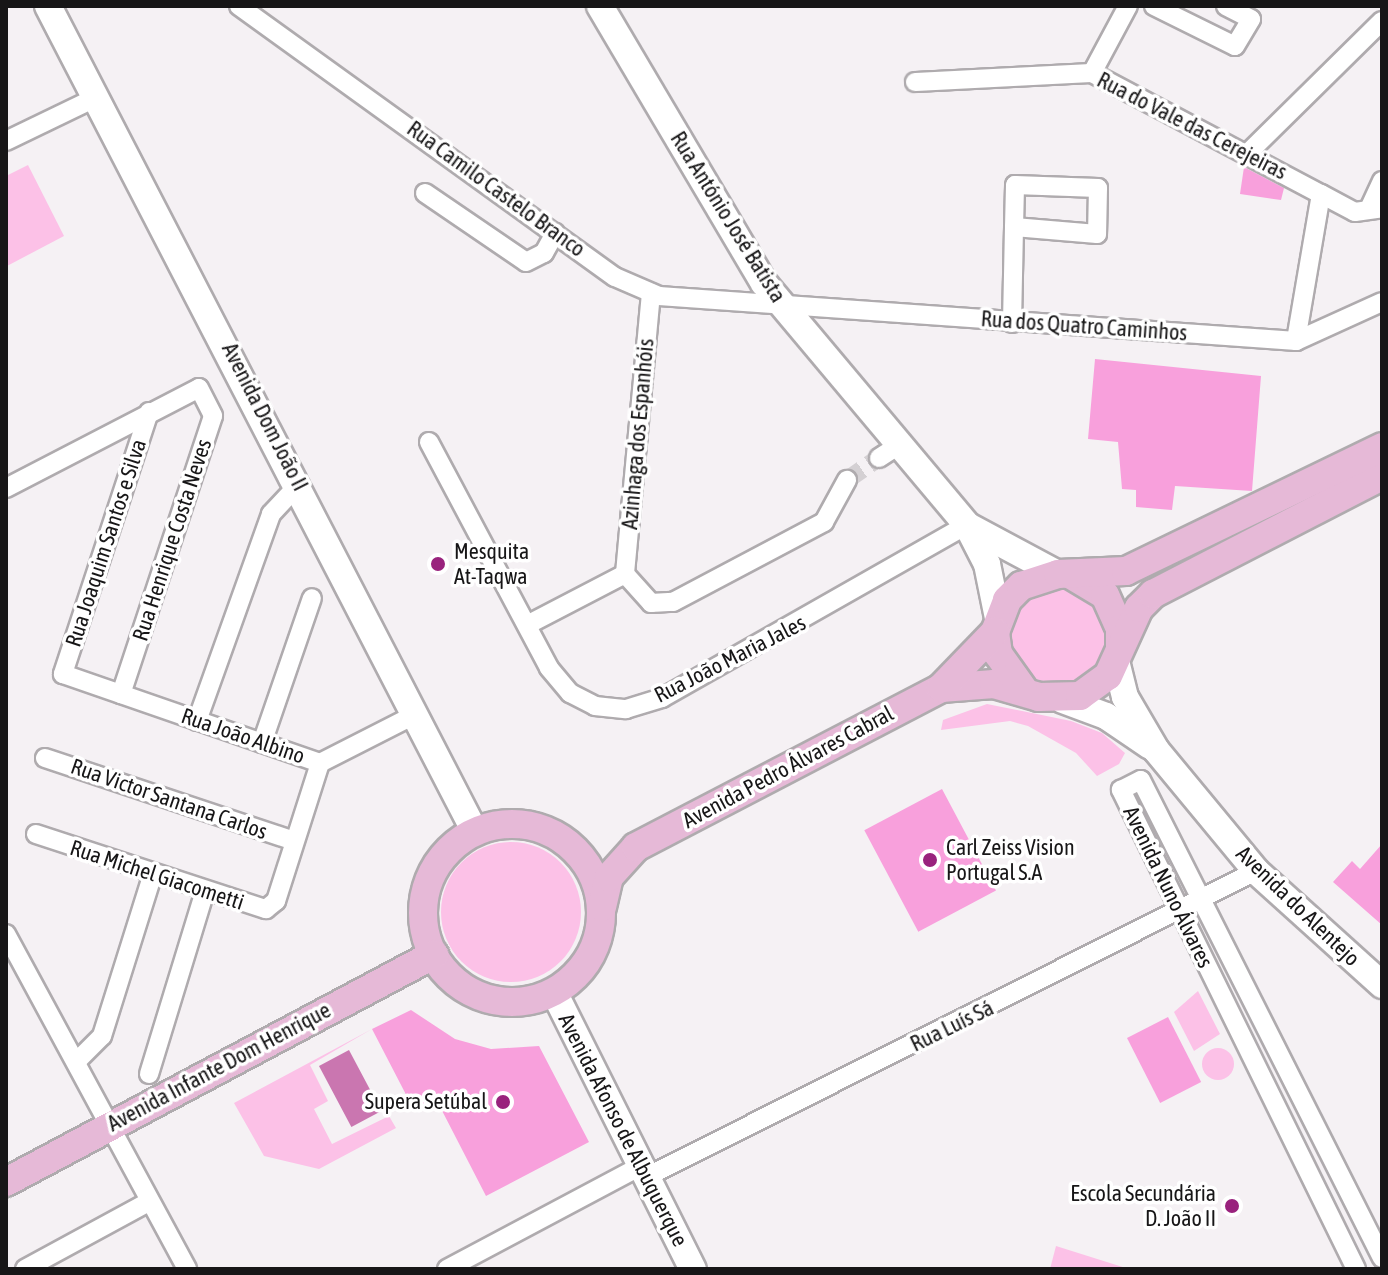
<!DOCTYPE html>
<meta charset="utf-8">
<style>
body{margin:0}
#map{position:relative;width:1388px;height:1275px;overflow:hidden;background:#f5f1f4;font-family:"Asap Condensed",sans-serif}
div>[style]{position:absolute}
.green>*{inset:0;background:#fcc1e7}
.round{border-radius:50%}
.water>*{inset:0;background:#ca76b0;transform-origin:0 0}
.building>*{inset:0;background:#f8a0dc;transform-origin:0 0}
.street-tunnel>*{height:18px;margin-top:-9px;transform-origin:0;background:repeating-linear-gradient(90deg,#d4d0d3 0 18px,transparent 0 27px)}
.roads{filter:drop-shadow(2px 0 #afabae) drop-shadow(-2px 0 #afabae) drop-shadow(0 2px #afabae) drop-shadow(0 -2px #afabae)}
.street>*{height:18px;margin:-9px;padding:0 9px;transform-origin:9px;border-radius:9px;background:#fff}
.secondary>*{height:26px;margin:-13px;padding:0 13px;transform-origin:13px;border-radius:13px;background:#fff}
.primary>*{height:28px;margin:-14px;padding:0 14px;transform-origin:14px;border-radius:14px;background:#e6b9d7}
.primary>.ring{margin:-14px;padding:0;box-sizing:content-box;background:none;border:28px solid #e6b9d7;border-radius:50%}
.dots>*{width:22px;height:22px;translate:-50% -50%;box-sizing:border-box;border:4px solid #fff;border-radius:50%}
span{translate:-50% -50%;white-space:nowrap;text-align:center;line-height:1.15;-webkit-text-stroke:7px #fff;paint-order:stroke}
.street-label{font-size:22px;color:#171617}
.poi-label{font-size:22px;color:#171617}
.left{translate:0 -50%;text-align:left}
.right{translate:-100% -50%;text-align:right}
.frame{position:absolute;inset:0;border:8px solid #171617;pointer-events:none}
</style>
<div id="map">
<div class="green">
<div style="clip-path:polygon(28px 165px,64px 236px,7px 266px,6px 176px)"></div>
<div class="round" style="left:1010px;top:588px;width:96px;height:96px"></div>
<div style="clip-path:polygon(987px 704px,1071px 721px,1102px 733px,1125px 753px,1119px 764px,1097px 776px,1076px 753px,1028px 726px,1010px 721px,941px 730px,943px 720px)"></div>
<div class="round" style="left:441px;top:842px;width:140px;height:140px"></div>
<div style="clip-path:polygon(1198px 991px,1220px 1034px,1194px 1051px,1174px 1012px)"></div>
<div style="clip-path:polygon(372px 1029px,310px 1065px,328px 1101px,314px 1109px,332px 1144px,389px 1116px,396px 1128px,319px 1169px,264px 1156px,234px 1103px)"></div>
<div class="round" style="left:1202px;top:1048px;width:32px;height:32px"></div>
<div style="clip-path:polygon(1056px 1246px,1129px 1269px,1050px 1269px)"></div>
</div>
<div class="water">
<div style="left:349px;top:1050px;width:69px;height:34px;rotate:62deg"></div>
</div>
<div class="building">
<div style="clip-path:polygon(1244px 167px,1284px 188px,1281px 200px,1240px 194px)"></div>
<div style="clip-path:polygon(1095px 359px,1261px 376px,1252px 491px,1175px 486px,1172px 510px,1136px 507px,1136px 490px,1122px 489px,1118px 442px,1088px 439px)"></div>
<div style="left:942px;top:789px;width:115px;height:88px;rotate:62deg"></div>
<div style="clip-path:polygon(1382px 844px,1382px 925px,1333px 882px,1352px 861px,1360px 869px)"></div>
<div style="clip-path:polygon(411px 1010px,455px 1039px,491px 1049px,539px 1046px,589px 1142px,486px 1196px,436px 1099px,414px 1110px,372px 1029px)"></div>
<div style="left:1168px;top:1017px;width:73px;height:46px;rotate:63deg"></div>
</div>
<div class="street-tunnel">
<div style="left:847px;top:480px;width:39px;rotate:-35deg"></div>
</div>
<div class="roads">
<div class="street">
<div style="left:239px;top:6px;width:463px;rotate:35.8deg"></div>
<div style="left:615px;top:277px;width:48px;rotate:23.4deg"></div>
<div style="left:659px;top:296px;width:639px;rotate:4.04deg"></div>
<div style="left:1296px;top:341px;width:94px;rotate:-24.4deg"></div>
<div style="left:1154px;top:6px;width:90px;rotate:26.3deg"></div>
<div style="left:1235px;top:46px;width:31px;rotate:-59deg"></div>
<div style="left:1251px;top:19px;width:28px;rotate:-153deg"></div>
<div style="left:1092px;top:73px;width:76px;rotate:-61.8deg"></div>
<div style="left:915px;top:82px;width:177px;rotate:-2.9deg"></div>
<div style="left:1092px;top:73px;width:259px;rotate:27.9deg"></div>
<div style="left:1321px;top:194px;width:149px;rotate:99.7deg"></div>
<div style="left:6px;top:141px;width:101px;rotate:-25.8deg"></div>
<div style="left:1248px;top:153px;width:188px;rotate:-44.6deg"></div>
<div style="left:425px;top:193px;width:122px;rotate:34.3deg"></div>
<div style="left:526px;top:262px;width:20px;rotate:-27deg"></div>
<div style="left:544px;top:253px;width:23px;rotate:-61deg"></div>
<div style="left:1321px;top:194px;width:38px;rotate:28deg"></div>
<div style="left:1355px;top:212px;width:27px;rotate:-8deg"></div>
<div style="left:1369px;top:209px;width:31px;rotate:-65deg"></div>
<div style="left:651px;top:293px;width:282px;rotate:95.3deg"></div>
<div style="left:625px;top:574px;width:39px;rotate:48deg"></div>
<div style="left:651px;top:603px;width:22px;rotate:-3deg"></div>
<div style="left:673px;top:602px;width:171px;rotate:-27.9deg"></div>
<div style="left:824px;top:522px;width:48px;rotate:-61.3deg"></div>
<div style="left:1012px;top:323px;width:96px;rotate:-88.8deg"></div>
<div style="left:1014px;top:227px;width:42px;rotate:-88.6deg"></div>
<div style="left:1015px;top:185px;width:83px;rotate:2.1deg"></div>
<div style="left:1098px;top:188px;width:46px;rotate:91.2deg"></div>
<div style="left:1097px;top:234px;width:83px;rotate:-175.2deg"></div>
<div style="left:149px;top:412px;width:276px;rotate:108.2deg"></div>
<div style="left:63px;top:674px;width:272px;rotate:19.1deg"></div>
<div style="left:320px;top:763px;width:108px;rotate:-27deg"></div>
<div style="left:429px;top:442px;width:256px;rotate:62deg"></div>
<div style="left:549px;top:668px;width:33px;rotate:50deg"></div>
<div style="left:570px;top:693px;width:28px;rotate:27deg"></div>
<div style="left:595px;top:706px;width:31px;rotate:6deg"></div>
<div style="left:626px;top:709px;width:38px;rotate:-17deg"></div>
<div style="left:662px;top:698px;width:351px;rotate:-29.6deg"></div>
<div style="left:879px;top:458px;width:24px;rotate:-33deg"></div>
<div style="left:6px;top:488px;width:217px;rotate:-27.4deg"></div>
<div style="left:199px;top:388px;width:31px;rotate:63deg"></div>
<div style="left:213px;top:416px;width:293px;rotate:108.3deg"></div>
<div style="left:527px;top:625px;width:110px;rotate:-27.5deg"></div>
<div style="left:197px;top:721px;width:220px;rotate:-70.3deg"></div>
<div style="left:271px;top:514px;width:41px;rotate:-47deg"></div>
<div style="left:262px;top:743px;width:153px;rotate:-71deg"></div>
<div style="left:45px;top:758px;width:262px;rotate:18.4deg"></div>
<div style="left:36px;top:834px;width:242px;rotate:18.1deg"></div>
<div style="left:266px;top:909px;width:13px;rotate:-39deg"></div>
<div style="left:276px;top:901px;width:145px;rotate:-72.3deg"></div>
<div style="left:6px;top:934px;width:381px;rotate:61.6deg"></div>
<div style="left:77px;top:1061px;width:35px;rotate:-45deg"></div>
<div style="left:102px;top:1036px;width:171px;rotate:-72.6deg"></div>
<div style="left:149px;top:1074px;width:191px;rotate:-73deg"></div>
<div style="left:646px;top:1177px;width:682px;rotate:-26.64deg"></div>
<div style="left:25px;top:1269px;width:142px;rotate:-28.5deg"></div>
<div style="left:447px;top:1269px;width:220px;rotate:-28deg"></div>
<div style="left:1356px;top:1269px;width:534px;rotate:-116.13deg"></div>
<div style="left:1121px;top:790px;width:22px;rotate:-27deg"></div>
<div style="left:1141px;top:780px;width:535px;rotate:63.24deg"></div>
</div>
<div class="secondary">
<div style="left:48px;top:6px;width:930px;rotate:62.66deg"></div>
<div style="left:600px;top:6px;width:322px;rotate:59.4deg"></div>
<div style="left:764px;top:283px;width:316px;rotate:50deg"></div>
<div style="left:967px;top:525px;width:44px;rotate:62.9deg"></div>
<div style="left:987px;top:564px;width:55px;rotate:78.5deg"></div>
<div style="left:970px;top:527px;width:100px;rotate:28.1deg"></div>
<div style="left:1116px;top:661px;width:37px;rotate:76deg"></div>
<div style="left:1125px;top:697px;width:61px;rotate:59.7deg"></div>
<div style="left:1156px;top:750px;width:157px;rotate:50.4deg"></div>
<div style="left:1256px;top:871px;width:170px;rotate:42.1deg"></div>
<div style="left:1063px;top:700px;width:46px;rotate:20.4deg"></div>
<div style="left:1106px;top:716px;width:53px;rotate:34.3deg"></div>
<div style="left:554px;top:992px;width:310px;rotate:63.4deg"></div>
</div>
<div class="primary">
<div style="left:1073px;top:576px;width:37px;rotate:31deg"></div>
<div style="left:1105px;top:595px;width:37px;rotate:66deg"></div>
<div style="left:1120px;top:629px;width:18px;rotate:90deg"></div>
<div style="left:941px;top:688px;width:53px;rotate:-4.3deg"></div>
<div style="left:994px;top:684px;width:47px;rotate:16.1deg"></div>
<div style="left:1039px;top:697px;width:41px;rotate:-1.4deg"></div>
<div style="left:1080px;top:696px;width:34px;rotate:-36deg"></div>
<div style="left:1108px;top:676px;width:75px;rotate:-65.5deg"></div>
<div style="left:1139px;top:608px;width:20px;rotate:-45deg"></div>
<div style="left:1153px;top:594px;width:258px;rotate:-27.3deg"></div>
<div style="left:1023px;top:689px;width:43px;rotate:-125.5deg"></div>
<div style="left:998px;top:654px;width:22px;rotate:-98deg"></div>
<div style="left:995px;top:632px;width:34px;rotate:-69deg"></div>
<div style="left:1007px;top:600px;width:20px;rotate:-45deg"></div>
<div style="left:1021px;top:586px;width:39px;rotate:-18deg"></div>
<div style="left:1058px;top:574px;width:68px;rotate:-2.5deg"></div>
<div style="left:1126px;top:571px;width:284px;rotate:-25.8deg"></div>
<div class="ring" style="left:423px;top:824px;width:150px;height:150px"></div>
<div style="left:602px;top:907px;width:31px;rotate:-77deg"></div>
<div style="left:609px;top:877px;width:40px;rotate:-48deg"></div>
<div style="left:636px;top:847px;width:344px;rotate:-27.5deg"></div>
<div style="left:941px;top:688px;width:78px;rotate:-46deg"></div>
<div style="left:6px;top:1182px;width:485px;rotate:-28deg"></div>
</div>
</div>
<div class="dots">
<div style="left:438px;top:564px;background:#99227d"></div>
<div style="left:930px;top:860px;background:#99227d"></div>
<div style="left:503px;top:1102px;background:#99227d"></div>
<div style="left:1232px;top:1206px;background:#99227d"></div>
</div>
<div class="street-label">
<span style="left:1192px;top:126px;rotate:27deg">Rua do Vale das Cerejeiras</span>
<span style="left:496px;top:189px;rotate:36deg">Rua Camilo Castelo Branco</span>
<span style="left:728px;top:217px;rotate:58deg">Rua António José Batista</span>
<span style="left:1084px;top:326px;rotate:4deg">Rua dos Quatro Caminhos</span>
<span style="left:265px;top:417px;rotate:63deg">Avenida Dom João II</span>
<span style="left:638px;top:434px;rotate:-85deg">Azinhaga dos Espanhóis</span>
<span style="left:172px;top:540px;rotate:-72deg">Rua Henrique Costa Neves</span>
<span style="left:106px;top:543px;rotate:-72deg">Rua Joaquim Santos e Silva</span>
<span style="left:730px;top:659px;rotate:-27deg">Rua João Maria Jales</span>
<span style="left:243px;top:736px;rotate:19deg">Rua João Albino</span>
<span style="left:788px;top:767px;rotate:-28deg">Avenida Pedro Álvares Cabral</span>
<span style="left:169px;top:799px;rotate:19deg">Rua Victor Santana Carlos</span>
<span style="left:157px;top:875px;rotate:18deg">Rua Michel Giacometti</span>
<span style="left:1168px;top:887px;rotate:64deg">Avenida Nuno Álvares</span>
<span style="left:1298px;top:906px;rotate:44deg">Avenida do Alentejo</span>
<span style="left:952px;top:1026px;rotate:-26deg">Rua Luís Sá</span>
<span style="left:219px;top:1067px;rotate:-28deg">Avenida Infante Dom Henrique</span>
<span style="left:623px;top:1130px;rotate:63deg">Avenida Afonso de Albuquerque</span>
</div>
<div class="poi-label">
<span class="left" style="left:454px;top:564px">Mesquita<br>At-Taqwa</span>
<span class="left" style="left:946px;top:860px">Carl Zeiss Vision<br>Portugal S.A</span>
<span class="right" style="left:487px;top:1102px">Supera Setúbal</span>
<span class="right" style="left:1216px;top:1206px">Escola Secundária<br>D. João II</span>
</div>
<div class="frame"></div>
</div>
